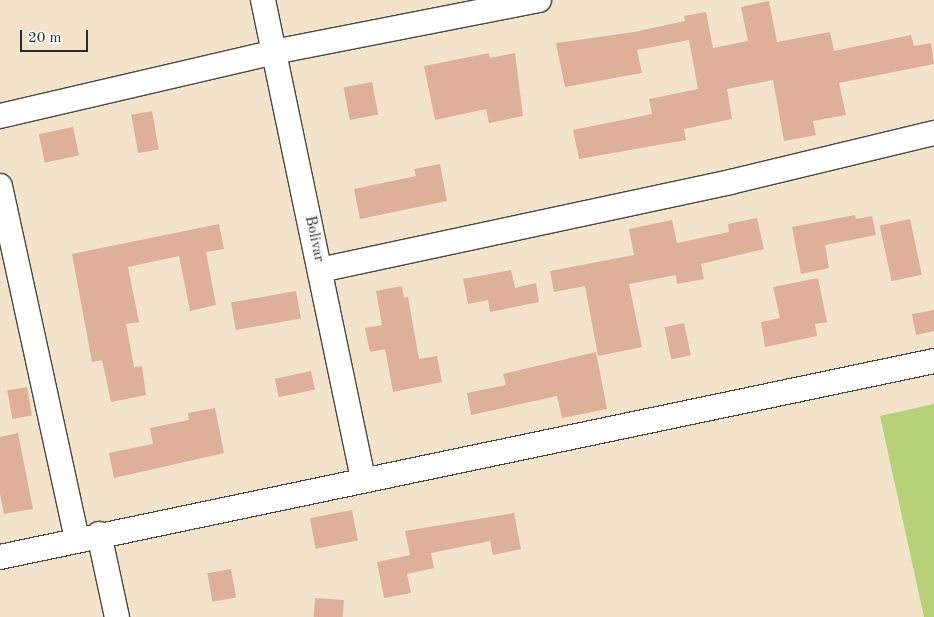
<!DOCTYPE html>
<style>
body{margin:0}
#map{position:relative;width:934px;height:617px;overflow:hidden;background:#f2e3ca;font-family:"Old Standard TT",serif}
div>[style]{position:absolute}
.green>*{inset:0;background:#b6d177}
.building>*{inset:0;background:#dfb099;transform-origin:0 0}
.roads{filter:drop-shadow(1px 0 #494743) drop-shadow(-1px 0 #494743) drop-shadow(0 1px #494743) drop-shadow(0 -1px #494743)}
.minor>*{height:24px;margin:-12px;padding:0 12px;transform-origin:12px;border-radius:12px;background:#fff}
span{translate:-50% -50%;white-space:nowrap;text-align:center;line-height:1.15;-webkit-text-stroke:5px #f6f6f2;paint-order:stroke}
.street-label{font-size:15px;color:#2b2b2b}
.scale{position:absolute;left:20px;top:30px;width:68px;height:22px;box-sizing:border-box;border:2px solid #2b2b2b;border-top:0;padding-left:6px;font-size:15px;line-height:18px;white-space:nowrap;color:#2b2b2b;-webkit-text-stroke:4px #f6f6f2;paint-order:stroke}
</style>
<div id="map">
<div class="green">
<div style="clip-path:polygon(934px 404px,934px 617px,924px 617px,880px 416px)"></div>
</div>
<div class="building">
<div style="clip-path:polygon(769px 1px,777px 42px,830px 32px,834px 51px,911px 35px,914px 46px,931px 43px,934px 64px,839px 83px,846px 115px,813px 121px,816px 135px,784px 141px,773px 80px,727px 89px,732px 119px,684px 129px,686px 140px,579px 159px,573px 130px,652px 114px,649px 99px,698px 89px,689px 40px,637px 50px,642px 73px,565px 87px,556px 43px,634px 32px,685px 21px,684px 16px,706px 12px,713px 48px,748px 41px,741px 7px)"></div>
<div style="clip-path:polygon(489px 53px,490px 58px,515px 53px,523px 116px,489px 123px,486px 109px,435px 120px,424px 66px)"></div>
<div style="left:372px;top:82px;width:33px;height:29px;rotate:79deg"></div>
<div style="left:152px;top:111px;width:39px;height:21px;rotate:80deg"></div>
<div style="left:73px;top:127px;width:29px;height:35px;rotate:78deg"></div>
<div style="clip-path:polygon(440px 164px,447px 201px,360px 219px,354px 189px,416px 176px,414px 169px)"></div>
<div style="clip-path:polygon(855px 215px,856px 219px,872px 216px,876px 235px,825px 245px,829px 268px,801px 274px,792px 227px)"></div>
<div style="clip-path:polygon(757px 218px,764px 249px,701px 264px,704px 279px,677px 284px,676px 275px,629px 284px,642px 347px,598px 356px,585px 286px,554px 292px,550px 271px,634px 255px,629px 229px,672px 220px,677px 243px,729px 232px,728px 224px)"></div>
<div style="left:910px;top:219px;width:57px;height:31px;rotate:78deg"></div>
<div style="clip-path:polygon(219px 224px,224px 249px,206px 252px,216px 305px,190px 311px,179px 256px,128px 267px,139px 322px,126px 324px,134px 367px,142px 366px,146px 395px,111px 402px,102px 360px,92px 362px,72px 254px)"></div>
<div style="clip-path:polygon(511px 270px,515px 288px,536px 283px,539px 302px,490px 312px,488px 300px,468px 304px,463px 279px)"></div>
<div style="clip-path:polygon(818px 278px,827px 322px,815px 324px,817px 336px,765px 347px,761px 322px,780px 318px,773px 287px)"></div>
<div style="clip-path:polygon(402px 286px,404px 298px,408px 297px,419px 359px,437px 356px,442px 382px,393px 392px,385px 349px,370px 352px,365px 328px,382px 325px,376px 291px)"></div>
<div style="left:296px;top:291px;width:28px;height:66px;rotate:80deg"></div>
<div style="clip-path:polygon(934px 310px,934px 331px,916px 335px,912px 314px)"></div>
<div style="left:684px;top:323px;width:33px;height:20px;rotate:78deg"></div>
<div style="clip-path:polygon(596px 352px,607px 409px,562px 418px,557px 396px,471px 415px,467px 393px,506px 385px,503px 374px)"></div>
<div style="left:311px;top:371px;width:19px;height:37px;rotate:78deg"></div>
<div style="left:27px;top:387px;width:29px;height:20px;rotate:80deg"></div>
<div style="clip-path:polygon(215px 408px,224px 453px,114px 478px,109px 453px,153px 444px,150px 428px,189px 420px,188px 413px)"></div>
<div style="clip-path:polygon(18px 433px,33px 509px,4px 514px,0 494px,0 437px)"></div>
<div style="left:352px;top:510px;width:31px;height:43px;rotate:79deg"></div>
<div style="clip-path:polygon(514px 513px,521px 549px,493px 555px,490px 541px,431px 553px,434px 568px,407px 574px,411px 593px,384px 598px,377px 562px,410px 555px,405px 531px)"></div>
<div style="left:231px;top:569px;width:29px;height:24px;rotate:80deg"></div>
<div style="left:315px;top:598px;width:29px;height:19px;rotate:4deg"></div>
</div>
<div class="roads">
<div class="minor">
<div style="left:263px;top:0;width:488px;rotate:78.2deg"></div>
<div style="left:0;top:116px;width:281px;rotate:-13.1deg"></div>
<div style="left:274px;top:52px;width:270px;rotate:-11.1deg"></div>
<div style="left:0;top:186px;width:361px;rotate:77.7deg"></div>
<div style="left:320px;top:270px;width:419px;rotate:-12.1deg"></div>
<div style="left:730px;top:182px;width:210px;rotate:-13.5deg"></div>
<div style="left:99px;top:534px;width:85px;rotate:77.8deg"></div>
<div style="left:0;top:557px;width:954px;rotate:-11.85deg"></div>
</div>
</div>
<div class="street-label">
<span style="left:314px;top:239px;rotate:78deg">Bolivar</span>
</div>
<div class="scale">20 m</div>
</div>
